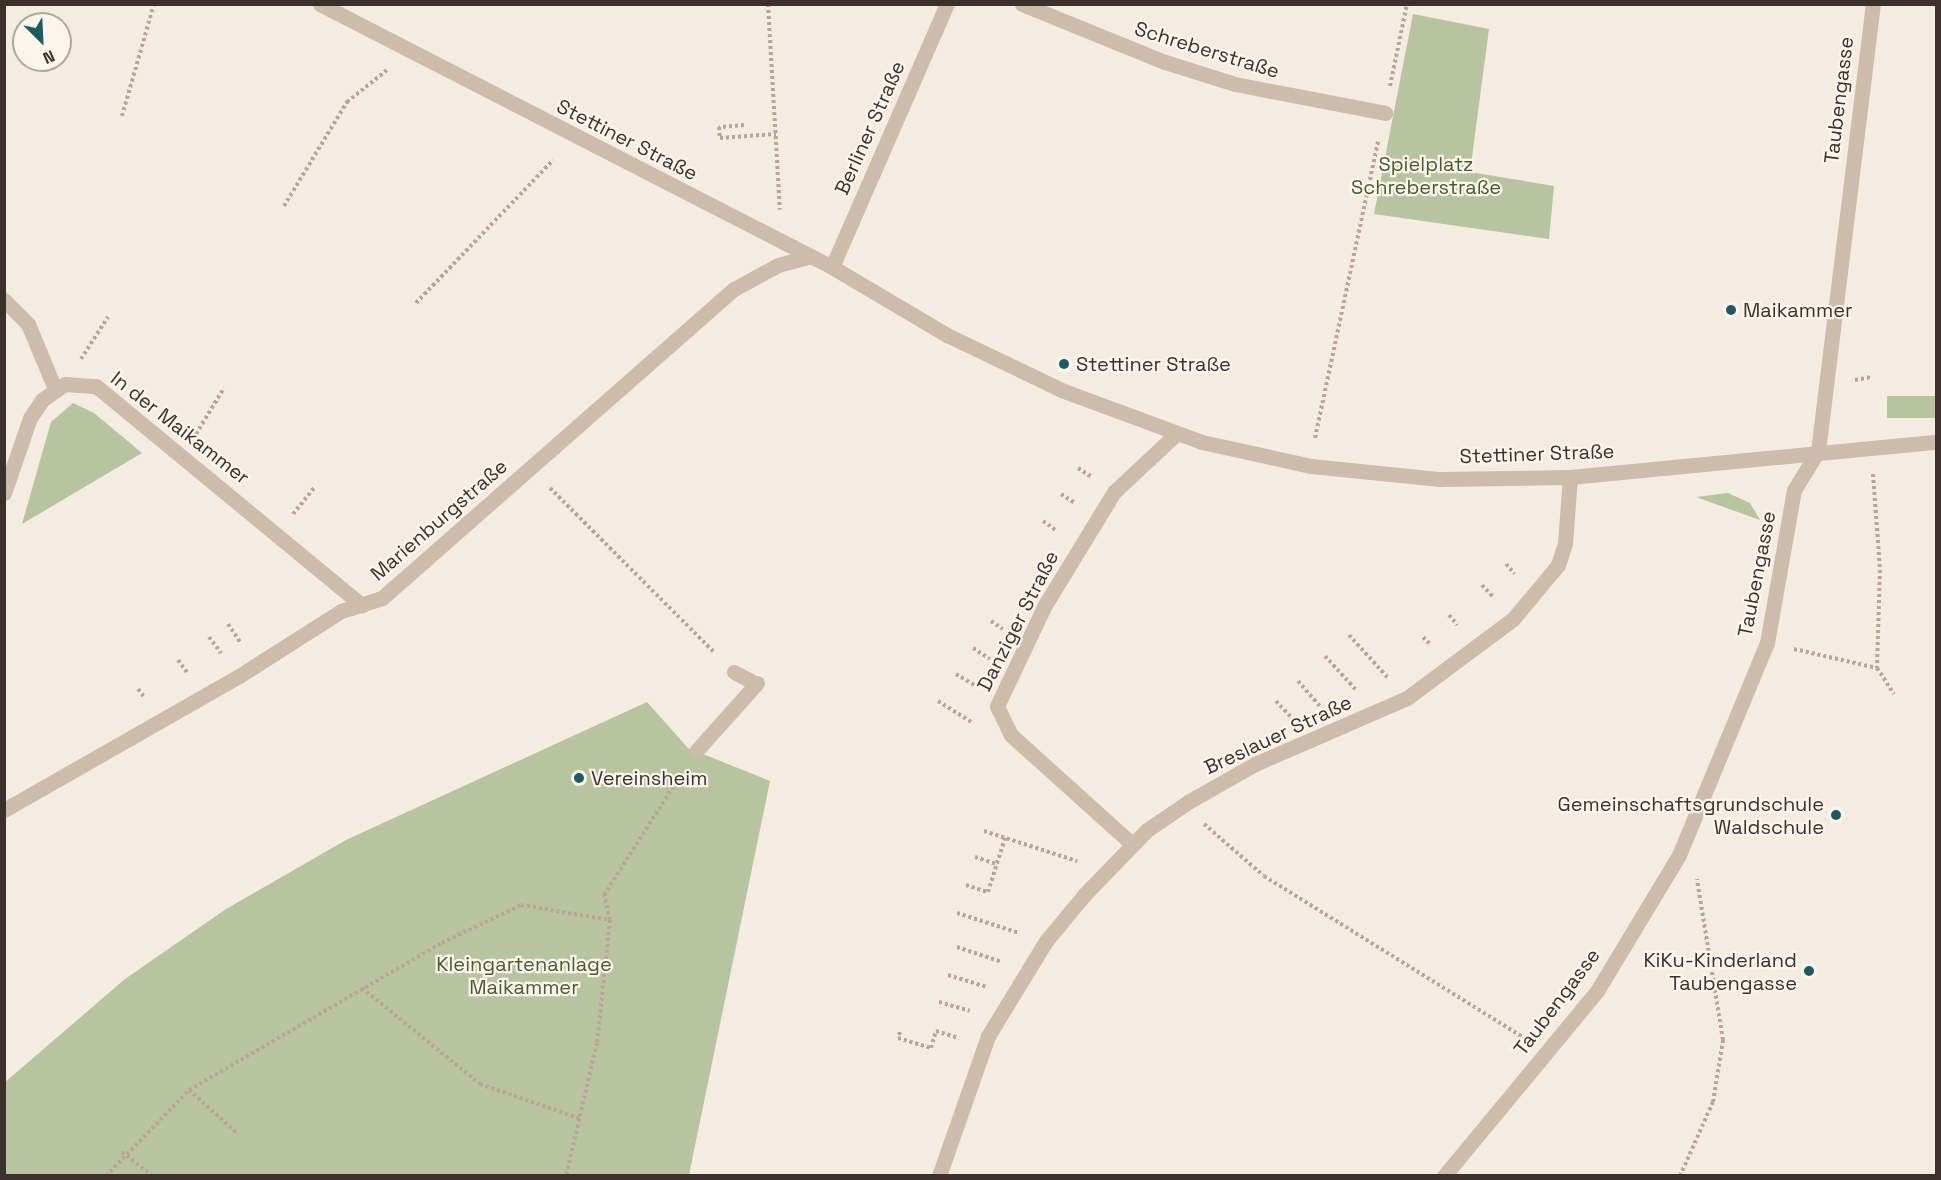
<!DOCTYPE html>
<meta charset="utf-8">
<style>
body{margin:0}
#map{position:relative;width:1941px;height:1180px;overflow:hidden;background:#f4ebe1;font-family:"Space Grotesk",sans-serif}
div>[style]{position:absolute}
.green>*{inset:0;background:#b8c4a0;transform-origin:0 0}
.path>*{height:4px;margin-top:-2px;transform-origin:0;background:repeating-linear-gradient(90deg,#b9a596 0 3px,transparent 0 6px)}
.lane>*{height:15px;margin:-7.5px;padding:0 7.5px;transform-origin:7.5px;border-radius:7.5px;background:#cdbbac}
.street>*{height:15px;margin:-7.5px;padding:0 7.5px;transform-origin:7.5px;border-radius:7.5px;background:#cdbbac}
.dots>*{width:16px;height:16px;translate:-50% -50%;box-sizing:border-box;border:3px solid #fbf5ee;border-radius:50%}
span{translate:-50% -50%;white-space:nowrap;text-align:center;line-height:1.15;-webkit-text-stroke:4.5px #fbf5ee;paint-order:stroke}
.street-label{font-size:20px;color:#3b302b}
.park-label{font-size:20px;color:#4a5a2e}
.poi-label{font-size:20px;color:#3b302b}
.left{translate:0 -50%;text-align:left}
.right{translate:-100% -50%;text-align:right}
.frame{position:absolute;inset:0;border:6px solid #3b302b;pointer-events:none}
.north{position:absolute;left:12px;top:12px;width:60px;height:60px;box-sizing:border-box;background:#fbf5ee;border:2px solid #aea6a0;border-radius:50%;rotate:156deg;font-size:16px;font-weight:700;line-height:24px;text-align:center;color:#3b302b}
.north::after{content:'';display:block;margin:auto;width:21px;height:27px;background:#1f5a5e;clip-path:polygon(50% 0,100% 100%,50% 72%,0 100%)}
</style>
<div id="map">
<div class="green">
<div style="clip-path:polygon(1413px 14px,1489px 29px,1470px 172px,1554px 186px,1549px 239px,1374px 214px)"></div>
<div style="left:1936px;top:396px;width:22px;height:49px;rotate:90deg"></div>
<div style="clip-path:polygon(73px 403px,94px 413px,142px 453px,22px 524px,51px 422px)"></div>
<div style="clip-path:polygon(1728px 493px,1750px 503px,1760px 520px,1696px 497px)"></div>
<div style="clip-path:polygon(647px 702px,688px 748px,770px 781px,689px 1175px,5px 1175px,4px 1083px,125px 979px,226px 909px,346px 840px)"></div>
</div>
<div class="path">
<div style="left:768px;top:4px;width:206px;rotate:86.7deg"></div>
<div style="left:1390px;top:86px;width:84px;rotate:-78.3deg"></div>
<div style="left:122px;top:116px;width:116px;rotate:-74.1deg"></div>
<div style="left:744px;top:125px;width:25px;rotate:175deg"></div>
<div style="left:719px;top:127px;width:11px;rotate:85deg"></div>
<div style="left:720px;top:138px;width:56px;rotate:-4.1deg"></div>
<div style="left:284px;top:206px;width:122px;rotate:-58.8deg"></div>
<div style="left:347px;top:102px;width:51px;rotate:-38.7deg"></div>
<div style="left:416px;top:303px;width:198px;rotate:-46.2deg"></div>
<div style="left:81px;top:359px;width:50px;rotate:-57.3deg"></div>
<div style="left:1855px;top:380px;width:16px;rotate:-11deg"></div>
<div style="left:196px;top:434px;width:54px;rotate:-58.7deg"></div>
<div style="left:1315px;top:438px;width:304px;rotate:-78deg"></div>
<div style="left:1078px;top:468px;width:17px;rotate:33deg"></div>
<div style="left:1873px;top:474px;width:96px;rotate:85.8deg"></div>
<div style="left:1880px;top:570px;width:98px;rotate:91.8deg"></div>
<div style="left:1877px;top:668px;width:31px;rotate:57deg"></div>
<div style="left:550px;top:488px;width:232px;rotate:45deg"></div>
<div style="left:1061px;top:494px;width:17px;rotate:33deg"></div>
<div style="left:293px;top:514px;width:35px;rotate:-51deg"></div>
<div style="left:1043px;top:521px;width:17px;rotate:36deg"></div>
<div style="left:1506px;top:564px;width:13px;rotate:48deg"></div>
<div style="left:1482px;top:585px;width:18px;rotate:47deg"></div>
<div style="left:1449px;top:615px;width:13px;rotate:51deg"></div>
<div style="left:991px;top:621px;width:14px;rotate:34deg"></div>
<div style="left:228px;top:624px;width:23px;rotate:56deg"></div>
<div style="left:1349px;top:635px;width:58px;rotate:47.8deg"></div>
<div style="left:209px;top:637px;width:20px;rotate:53deg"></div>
<div style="left:1423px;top:637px;width:11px;rotate:45deg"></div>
<div style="left:973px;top:648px;width:20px;rotate:33deg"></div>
<div style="left:1794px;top:649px;width:85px;rotate:12.9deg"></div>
<div style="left:1325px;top:656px;width:47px;rotate:47.6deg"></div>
<div style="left:178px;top:660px;width:17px;rotate:54deg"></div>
<div style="left:956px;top:674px;width:23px;rotate:31deg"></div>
<div style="left:1298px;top:681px;width:33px;rotate:49deg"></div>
<div style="left:138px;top:689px;width:11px;rotate:52deg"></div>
<div style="left:938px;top:701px;width:41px;rotate:32.2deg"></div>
<div style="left:1276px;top:701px;width:23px;rotate:47deg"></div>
<div style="left:1204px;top:824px;width:79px;rotate:40.9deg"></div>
<div style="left:1264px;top:876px;width:306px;rotate:31.9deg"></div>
<div style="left:984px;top:831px;width:98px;rotate:17.9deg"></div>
<div style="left:975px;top:857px;width:22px;rotate:18deg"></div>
<div style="left:966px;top:885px;width:23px;rotate:18deg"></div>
<div style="left:988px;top:892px;width:57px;rotate:-72.5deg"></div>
<div style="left:957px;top:913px;width:65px;rotate:17.9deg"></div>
<div style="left:610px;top:920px;width:26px;rotate:-103deg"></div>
<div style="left:604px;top:895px;width:145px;rotate:-57.4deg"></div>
<div style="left:957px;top:947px;width:47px;rotate:18.4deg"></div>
<div style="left:948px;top:975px;width:41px;rotate:17.1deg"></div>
<div style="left:362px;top:988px;width:152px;rotate:39.1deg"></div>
<div style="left:480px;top:1084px;width:107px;rotate:19.1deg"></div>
<div style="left:939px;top:1002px;width:32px;rotate:16deg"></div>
<div style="left:900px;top:1032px;width:6px;rotate:108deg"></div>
<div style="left:898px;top:1038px;width:34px;rotate:17deg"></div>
<div style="left:931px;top:1048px;width:18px;rotate:-74deg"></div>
<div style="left:936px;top:1031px;width:24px;rotate:17deg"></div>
<div style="left:189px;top:1090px;width:64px;rotate:41.9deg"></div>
<div style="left:122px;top:1152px;width:39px;rotate:38deg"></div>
<div style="left:106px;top:1176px;width:120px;rotate:-46deg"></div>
<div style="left:189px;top:1090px;width:293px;rotate:-30.2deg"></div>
<div style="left:442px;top:943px;width:88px;rotate:-25.7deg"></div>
<div style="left:521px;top:905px;width:90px;rotate:9.6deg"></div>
<div style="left:610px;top:920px;width:124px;rotate:96deg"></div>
<div style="left:597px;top:1043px;width:137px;rotate:103.1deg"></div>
<div style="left:1680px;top:1176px;width:81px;rotate:-66deg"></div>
<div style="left:1713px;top:1102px;width:63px;rotate:-80.8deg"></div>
<div style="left:1723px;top:1040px;width:163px;rotate:-99.2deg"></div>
</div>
<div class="lane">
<div style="left:4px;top:300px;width:34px;rotate:45deg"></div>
<div style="left:28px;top:324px;width:70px;rotate:67.4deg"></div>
<div style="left:734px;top:672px;width:19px;rotate:28deg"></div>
<div style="left:697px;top:750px;width:90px;rotate:-48.2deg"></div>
</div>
<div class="street">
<div style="left:320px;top:4px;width:576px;rotate:27.19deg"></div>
<div style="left:832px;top:267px;width:134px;rotate:30.6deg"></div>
<div style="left:947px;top:335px;width:130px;rotate:25.6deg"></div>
<div style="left:1064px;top:391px;width:147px;rotate:20.3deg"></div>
<div style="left:1202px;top:442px;width:112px;rotate:12.4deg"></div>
<div style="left:1311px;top:466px;width:130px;rotate:5.8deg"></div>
<div style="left:1440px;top:479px;width:130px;rotate:-0.9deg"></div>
<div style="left:1570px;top:477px;width:368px;rotate:-5.5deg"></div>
<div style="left:1022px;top:4px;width:154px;rotate:22.1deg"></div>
<div style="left:1165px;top:62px;width:73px;rotate:17.4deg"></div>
<div style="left:1235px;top:84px;width:153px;rotate:10.9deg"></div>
<div style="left:832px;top:267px;width:287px;rotate:-66.4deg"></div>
<div style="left:4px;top:493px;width:79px;rotate:-70.9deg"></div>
<div style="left:30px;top:418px;width:22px;rotate:-56deg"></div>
<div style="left:42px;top:400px;width:28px;rotate:-35deg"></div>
<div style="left:65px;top:384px;width:31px;rotate:4deg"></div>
<div style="left:96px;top:386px;width:345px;rotate:39.5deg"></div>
<div style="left:4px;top:810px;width:271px;rotate:-29.7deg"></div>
<div style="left:239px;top:676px;width:121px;rotate:-32.5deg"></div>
<div style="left:341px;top:611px;width:43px;rotate:-17.6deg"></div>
<div style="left:382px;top:598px;width:468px;rotate:-41.3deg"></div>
<div style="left:734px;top:289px;width:50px;rotate:-28.6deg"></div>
<div style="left:778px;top:265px;width:31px;rotate:-15deg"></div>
<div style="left:1132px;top:844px;width:163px;rotate:-138deg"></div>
<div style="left:1011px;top:735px;width:32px;rotate:-116deg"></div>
<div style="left:997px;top:706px;width:112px;rotate:-64.6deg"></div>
<div style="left:1045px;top:605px;width:132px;rotate:-58.6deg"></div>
<div style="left:1114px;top:492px;width:85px;rotate:-43.1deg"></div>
<div style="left:939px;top:1176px;width:148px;rotate:-70.7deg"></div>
<div style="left:988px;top:1036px;width:111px;rotate:-58.6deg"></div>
<div style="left:1046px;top:941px;width:61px;rotate:-50.3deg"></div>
<div style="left:1085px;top:894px;width:89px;rotate:-45.9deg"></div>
<div style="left:1147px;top:830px;width:50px;rotate:-34.3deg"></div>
<div style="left:1188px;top:802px;width:77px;rotate:-29.6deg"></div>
<div style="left:1255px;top:764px;width:166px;rotate:-23.5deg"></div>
<div style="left:1407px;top:698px;width:132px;rotate:-36.7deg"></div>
<div style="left:1513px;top:619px;width:70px;rotate:-50.2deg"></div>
<div style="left:1558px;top:565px;width:23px;rotate:-72deg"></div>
<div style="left:1565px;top:543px;width:66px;rotate:-85.7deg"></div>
<div style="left:1444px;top:1176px;width:240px;rotate:-50.4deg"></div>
<div style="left:1597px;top:991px;width:159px;rotate:-58.9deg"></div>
<div style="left:1679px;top:855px;width:230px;rotate:-67.5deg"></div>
<div style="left:1767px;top:643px;width:155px;rotate:-80deg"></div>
<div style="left:1794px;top:490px;width:46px;rotate:-58.4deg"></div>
<div style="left:1818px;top:451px;width:450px;rotate:-83deg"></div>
</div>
<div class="dots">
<div style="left:1731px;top:310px;background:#1f5a5e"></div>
<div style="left:1064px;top:364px;background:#1f5a5e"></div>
<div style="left:579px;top:778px;background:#1f5a5e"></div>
<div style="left:1836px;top:815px;background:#1f5a5e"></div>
<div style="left:1809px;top:971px;background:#1f5a5e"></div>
</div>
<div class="street-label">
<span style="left:1207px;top:50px;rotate:17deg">Schreberstraße</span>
<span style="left:1839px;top:100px;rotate:-83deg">Taubengasse</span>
<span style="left:870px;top:128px;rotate:-66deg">Berliner Straße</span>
<span style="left:627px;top:140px;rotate:27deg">Stettiner Straße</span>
<span style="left:180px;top:428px;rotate:38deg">In der Maikammer</span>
<span style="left:1537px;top:454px;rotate:-2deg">Stettiner Straße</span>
<span style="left:439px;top:520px;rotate:-41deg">Marienburgstraße</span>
<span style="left:1757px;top:574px;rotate:-79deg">Taubengasse</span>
<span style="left:1018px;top:621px;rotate:-63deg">Danziger Straße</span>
<span style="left:1278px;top:735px;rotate:-25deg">Breslauer Straße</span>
<span style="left:1557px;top:1002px;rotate:-53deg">Taubengasse</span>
</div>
<div class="park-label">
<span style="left:1426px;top:176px">Spielplatz<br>Schreberstraße</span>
<span style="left:524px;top:976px">Kleingartenanlage<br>Maikammer</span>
</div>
<div class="poi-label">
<span class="left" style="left:1743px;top:310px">Maikammer</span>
<span class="left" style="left:1076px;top:364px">Stettiner Straße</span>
<span class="left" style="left:591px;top:778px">Vereinsheim</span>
<span class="right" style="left:1824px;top:816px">Gemeinschaftsgrundschule<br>Waldschule</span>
<span class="right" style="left:1797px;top:972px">KiKu-Kinderland<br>Taubengasse</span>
</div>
<div class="frame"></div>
<div class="north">N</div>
</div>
